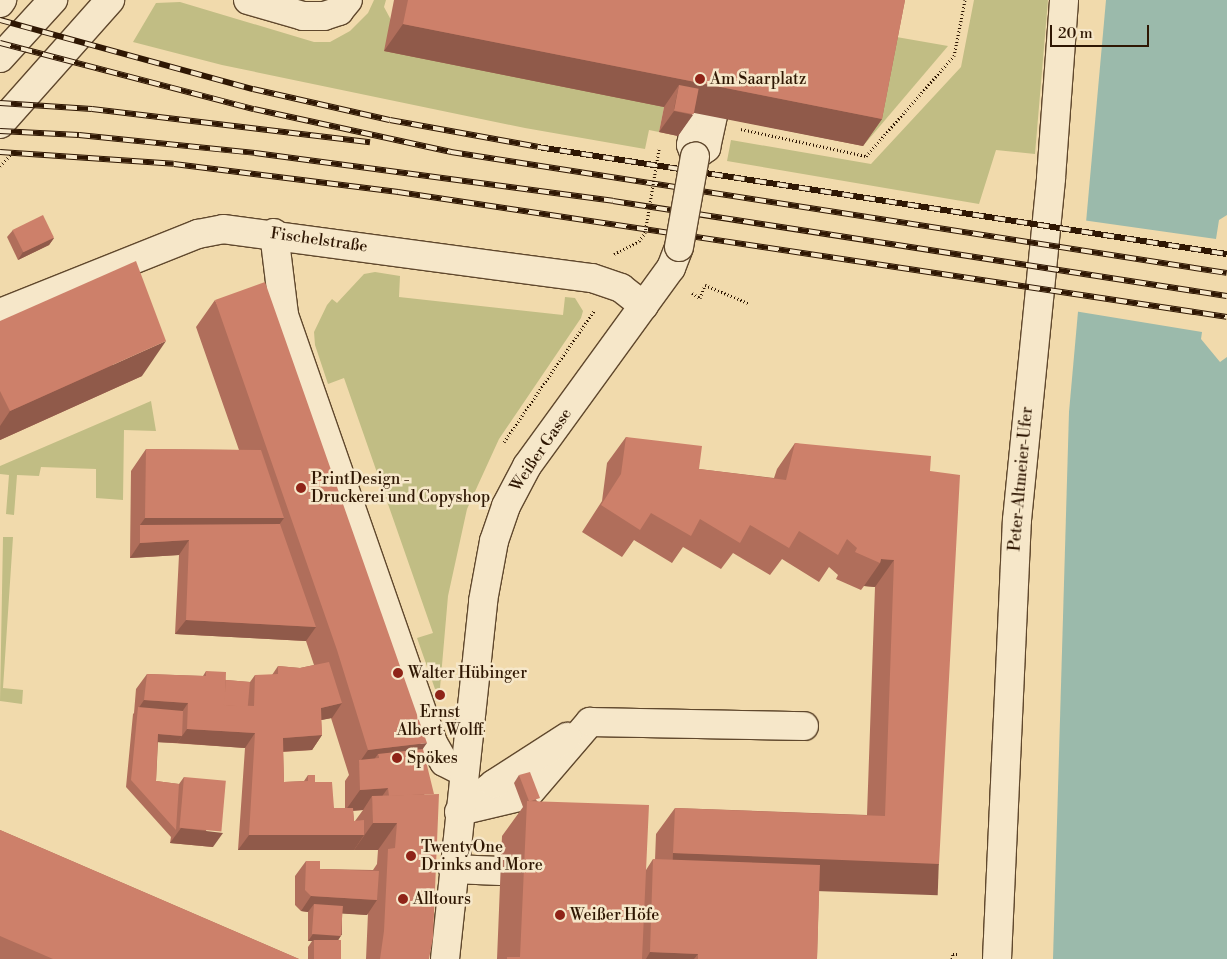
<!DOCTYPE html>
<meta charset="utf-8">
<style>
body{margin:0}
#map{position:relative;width:1227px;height:959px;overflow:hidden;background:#f1daac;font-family:"Libre Bodoni",serif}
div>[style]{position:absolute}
.green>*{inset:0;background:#c1bd84}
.water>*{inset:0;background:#9bbaab}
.pier>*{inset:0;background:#f1daac}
.path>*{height:3px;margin-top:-1.5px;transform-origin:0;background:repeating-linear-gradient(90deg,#2f1703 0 1px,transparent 0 3.5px)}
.roads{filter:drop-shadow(1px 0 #60482d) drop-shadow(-1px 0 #60482d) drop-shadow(0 1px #60482d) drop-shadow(0 -1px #60482d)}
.minor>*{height:28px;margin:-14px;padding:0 14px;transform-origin:14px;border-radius:14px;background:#f6e7c9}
.rail>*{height:5.5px;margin-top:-2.75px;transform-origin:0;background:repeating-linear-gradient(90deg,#f6e7c9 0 11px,#2f1703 0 22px);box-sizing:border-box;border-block:1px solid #2f1703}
.path-bridge>*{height:3px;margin-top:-1.5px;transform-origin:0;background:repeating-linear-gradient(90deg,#2f1703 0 1px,transparent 0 3.5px)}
.bridges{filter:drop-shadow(1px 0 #60482d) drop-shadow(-1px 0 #60482d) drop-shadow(0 1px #60482d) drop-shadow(0 -1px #60482d)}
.minor-bridge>*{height:28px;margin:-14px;padding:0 14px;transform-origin:14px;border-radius:14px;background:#f6e7c9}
.wall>*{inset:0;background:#b06e5b}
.shaded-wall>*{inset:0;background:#905a4a;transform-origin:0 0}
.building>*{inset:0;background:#cd806a;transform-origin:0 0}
.dots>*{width:14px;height:14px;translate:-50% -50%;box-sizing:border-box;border:2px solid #f6e7c9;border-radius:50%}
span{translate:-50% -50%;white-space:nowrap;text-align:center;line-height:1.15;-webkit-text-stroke:5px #f6e7c9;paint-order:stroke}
.poi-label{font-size:16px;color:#2f1703}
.left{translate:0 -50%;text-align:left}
.street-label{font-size:16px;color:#2f1703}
.scale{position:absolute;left:1050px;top:25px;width:99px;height:22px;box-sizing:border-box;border:2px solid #2f1703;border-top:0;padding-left:6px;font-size:15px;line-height:18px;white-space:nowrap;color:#2f1703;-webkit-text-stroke:4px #f6e7c9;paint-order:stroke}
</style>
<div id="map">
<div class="green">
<div style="clip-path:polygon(374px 0,386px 0,384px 7px,391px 20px,664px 107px,659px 132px,649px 130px,645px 149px,525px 128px,222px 65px,133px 42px,156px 3px,180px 2px,314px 42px,330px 42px,350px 31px,368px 13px)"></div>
<div style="clip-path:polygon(974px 0,1048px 0,1035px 154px,996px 150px,979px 204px,727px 161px,731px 140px,871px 164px,961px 67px)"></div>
<div style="clip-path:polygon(885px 35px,948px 46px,863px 146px)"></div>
<div style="clip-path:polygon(375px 272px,400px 276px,399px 297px,563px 315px,565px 297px,575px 298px,583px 311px,581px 318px,499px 439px,467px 509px,448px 596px,440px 688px,435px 689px,417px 638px,433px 633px,344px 378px,328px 384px,315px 345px,314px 332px,327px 305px,332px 299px,337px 303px,364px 274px)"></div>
<div style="clip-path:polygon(151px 401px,156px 431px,124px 430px,123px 500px,96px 498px,96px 469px,41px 467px,39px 476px,17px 475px,14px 515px,6px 514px,9px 475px,0 474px,0 466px)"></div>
<div style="clip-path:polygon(3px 537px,13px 537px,3px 688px,23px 690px,22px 704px,0 701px)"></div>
</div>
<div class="water">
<div style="clip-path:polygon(1106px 0,1227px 0,1227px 959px,1053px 959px,1069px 412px)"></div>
</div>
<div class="pier">
<div style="clip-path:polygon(1227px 215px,1227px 357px,1220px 362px,1201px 339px,1202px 332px,1074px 311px,1082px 220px,1216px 239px,1219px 220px)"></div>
</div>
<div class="path">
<div style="left:741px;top:129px;width:128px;rotate:12.2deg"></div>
<div style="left:866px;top:156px;width:133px;rotate:-48.7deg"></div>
<div style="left:954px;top:56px;width:57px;rotate:-78.9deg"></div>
<div style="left:0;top:166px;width:19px;rotate:-47deg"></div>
<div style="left:614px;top:254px;width:28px;rotate:-27deg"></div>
<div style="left:692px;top:293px;width:9px;rotate:32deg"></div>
<div style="left:700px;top:298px;width:14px;rotate:-69deg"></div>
<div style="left:705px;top:285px;width:47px;rotate:22.7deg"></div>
<div style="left:504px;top:442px;width:159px;rotate:-55.5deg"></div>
<div style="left:952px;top:959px;width:5px;rotate:-79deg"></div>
<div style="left:953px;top:954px;width:6px"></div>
</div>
<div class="roads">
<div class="minor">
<div style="left:248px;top:0;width:57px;rotate:16.2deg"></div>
<div style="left:303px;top:16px;width:21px"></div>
<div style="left:324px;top:16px;width:16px;rotate:-18deg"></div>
<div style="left:339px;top:11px;width:14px;rotate:-51deg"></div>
<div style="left:0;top:3px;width:4px;rotate:-56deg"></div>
<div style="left:0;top:58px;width:79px;rotate:-47.6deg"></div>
<div style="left:704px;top:77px;width:69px;rotate:100.8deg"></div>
<div style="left:691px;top:145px;width:12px;rotate:70deg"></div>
<div style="left:695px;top:156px;width:14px;rotate:-36deg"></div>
<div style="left:706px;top:148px;width:71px;rotate:-77.7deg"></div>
<div style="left:0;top:124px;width:166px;rotate:-48.4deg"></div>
<div style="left:274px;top:233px;width:83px;rotate:83deg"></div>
<div style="left:284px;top:315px;width:453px;rotate:70.8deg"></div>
<div style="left:433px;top:743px;width:22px;rotate:60deg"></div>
<div style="left:444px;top:762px;width:22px;rotate:27deg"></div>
<div style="left:0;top:313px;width:213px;rotate:-21.8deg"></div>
<div style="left:198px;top:234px;width:25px;rotate:-11deg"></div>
<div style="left:223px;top:229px;width:372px;rotate:7.6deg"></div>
<div style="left:592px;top:278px;width:31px;rotate:19deg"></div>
<div style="left:621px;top:288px;width:29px;rotate:38deg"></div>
<div style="left:529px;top:793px;width:94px;rotate:-49.3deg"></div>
<div style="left:590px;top:722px;width:214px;rotate:1.1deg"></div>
<div style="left:468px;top:809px;width:52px;rotate:-13.2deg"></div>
<div style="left:459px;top:812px;width:45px;rotate:-38.7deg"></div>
<div style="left:494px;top:784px;width:87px;rotate:-32.8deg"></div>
<div style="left:453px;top:869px;width:47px;rotate:2.4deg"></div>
<div style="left:445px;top:959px;width:360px;rotate:-83.9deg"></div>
<div style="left:483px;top:601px;width:61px;rotate:-79.6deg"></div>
<div style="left:494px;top:541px;width:37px;rotate:-71deg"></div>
<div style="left:506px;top:506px;width:45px;rotate:-62.3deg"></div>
<div style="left:527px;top:466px;width:245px;rotate:-54deg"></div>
<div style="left:671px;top:268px;width:22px;rotate:-69deg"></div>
<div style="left:997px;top:959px;width:439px;rotate:-87.4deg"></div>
<div style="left:1017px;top:520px;width:344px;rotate:-84.3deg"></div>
<div style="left:1051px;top:178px;width:178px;rotate:-85.8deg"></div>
</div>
</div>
<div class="rail">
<div style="left:0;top:20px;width:262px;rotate:15.3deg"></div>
<div style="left:253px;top:89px;width:140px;rotate:12.8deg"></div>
<div style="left:390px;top:120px;width:150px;rotate:10.3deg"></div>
<div style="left:538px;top:147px;width:697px;rotate:8.83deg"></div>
<div style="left:0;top:43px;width:262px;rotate:14.6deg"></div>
<div style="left:254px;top:109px;width:202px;rotate:12.3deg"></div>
<div style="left:451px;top:152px;width:785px;rotate:8.86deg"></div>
<div style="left:0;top:103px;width:92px;rotate:3.7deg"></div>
<div style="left:92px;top:109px;width:280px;rotate:6.8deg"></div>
<div style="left:0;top:131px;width:79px;rotate:2.9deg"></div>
<div style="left:79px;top:135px;width:177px;rotate:5.8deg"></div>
<div style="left:255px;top:153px;width:361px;rotate:7.6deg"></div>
<div style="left:613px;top:201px;width:621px;rotate:8.8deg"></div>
<div style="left:0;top:152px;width:174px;rotate:3.9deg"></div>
<div style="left:174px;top:164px;width:226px;rotate:7.1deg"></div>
<div style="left:398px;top:192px;width:838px;rotate:8.57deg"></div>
</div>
<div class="path-bridge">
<div style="left:639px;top:241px;width:10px;rotate:-53deg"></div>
<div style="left:645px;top:233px;width:85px;rotate:-80.5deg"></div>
</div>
<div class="bridges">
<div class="minor-bridge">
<div style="left:679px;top:247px;width:92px;rotate:-80deg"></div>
</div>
</div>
<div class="wall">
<div style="clip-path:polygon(394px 0,905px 0,882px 119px,863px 146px,694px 112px,678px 136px,659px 132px,664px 107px,384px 51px)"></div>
<div style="clip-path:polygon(13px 230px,54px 238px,49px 245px,18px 260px,7px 237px)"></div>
<div style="clip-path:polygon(evenodd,215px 300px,423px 749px,429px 959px,366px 959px,368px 913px,367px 915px,342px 913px,342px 934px,338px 940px,341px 959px,308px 959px,308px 947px,312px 941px,308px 941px,308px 912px,301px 911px,295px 905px,295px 876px,306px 861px,320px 869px,373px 870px,377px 864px,378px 850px,238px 850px,245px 748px,158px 742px,156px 781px,179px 784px,184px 777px,213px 847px,170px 843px,171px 837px,126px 787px,133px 714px,134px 713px,136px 689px,147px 674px,203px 676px,206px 671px,226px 680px,250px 682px,255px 675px,272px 675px,278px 666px,300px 668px,314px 665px,306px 641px,175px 634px,179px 555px,130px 558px,131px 471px,146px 449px,239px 450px,196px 327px,215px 300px,331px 718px,349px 775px,345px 781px,345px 808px,334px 808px,315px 782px,308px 775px,304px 781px,284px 782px,283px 752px,312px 750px,322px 735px,321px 720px,331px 718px,215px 300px,363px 810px,355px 821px,354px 821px,353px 811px,363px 810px)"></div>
<div style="clip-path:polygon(0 321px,142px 376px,0 440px)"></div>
<div style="clip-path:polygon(626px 437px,699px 469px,774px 478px,777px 469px,795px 443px,930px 471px,939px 864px,920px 891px,819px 887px,817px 959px,497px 959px,502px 836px,523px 807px,514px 783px,519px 775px,537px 801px,646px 870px,653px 859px,655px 860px,656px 834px,675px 808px,867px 815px,875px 587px,864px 586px,861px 590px,836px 579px,838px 575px,829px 567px,819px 582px,782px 559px,770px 575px,733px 553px,721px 569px,683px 547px,672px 563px,634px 540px,622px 557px,582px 532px,602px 501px,607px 463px)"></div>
<div style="clip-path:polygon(0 830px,299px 959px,0 959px)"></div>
</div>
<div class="shaded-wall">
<div style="clip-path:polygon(403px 24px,882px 119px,863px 146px,674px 109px,679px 85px,664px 107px,384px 51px)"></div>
<div style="clip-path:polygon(674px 111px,693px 115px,678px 136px,659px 132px)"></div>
<div style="clip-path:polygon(54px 238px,49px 245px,18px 260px,23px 252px)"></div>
<div style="clip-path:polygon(166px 341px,142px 376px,0 440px,0 426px,10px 411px)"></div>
<div style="clip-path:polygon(145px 518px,284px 518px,269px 539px,140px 525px)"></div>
<div style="clip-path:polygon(189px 540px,179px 555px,130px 558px,140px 543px)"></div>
<div style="clip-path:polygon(881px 559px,894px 560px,875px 587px,864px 586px,880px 563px)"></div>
<div style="clip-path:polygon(186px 620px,316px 627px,306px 641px,175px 634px)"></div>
<div style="clip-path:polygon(144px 700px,188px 703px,178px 718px,138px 709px)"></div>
<div style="clip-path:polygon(342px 703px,332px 718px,311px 722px,321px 708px)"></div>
<div style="clip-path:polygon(187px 729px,255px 733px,245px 748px,177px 743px)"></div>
<div style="clip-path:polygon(158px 734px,182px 736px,177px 743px,153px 742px)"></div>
<div style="clip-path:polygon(322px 735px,312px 750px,273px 752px,283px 738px)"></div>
<div style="clip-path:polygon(427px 743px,408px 770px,379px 758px,378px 754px,363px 775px,359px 763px,368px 750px)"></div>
<div style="clip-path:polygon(388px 788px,373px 809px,372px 796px,363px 810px,345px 811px,360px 790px)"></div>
<div style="clip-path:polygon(373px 823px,397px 823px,378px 850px,354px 850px)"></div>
<div style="clip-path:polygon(181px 828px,223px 833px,213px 847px,170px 843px)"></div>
<div style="clip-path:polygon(249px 835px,364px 835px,354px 850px,238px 850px)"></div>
<div style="left:673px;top:853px;width:266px;height:33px;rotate:2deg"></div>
<div style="clip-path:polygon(311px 896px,377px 900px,367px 915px,314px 912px,314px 904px,308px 912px,301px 911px)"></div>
<div style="clip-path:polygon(313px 934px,342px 934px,337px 942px,314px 940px,312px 941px,308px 941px)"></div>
<div style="clip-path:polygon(650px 952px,698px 954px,694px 959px,646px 959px)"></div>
</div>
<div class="building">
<div style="clip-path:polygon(408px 0,905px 0,882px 119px,403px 24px)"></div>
<div style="left:679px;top:85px;width:20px;height:26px;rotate:11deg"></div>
<div style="left:43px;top:215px;width:25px;height:34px;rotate:64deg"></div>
<div style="clip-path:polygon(136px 261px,166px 341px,10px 411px,0 391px,0 321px)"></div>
<div style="clip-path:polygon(265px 282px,427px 743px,368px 750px,337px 650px,215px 300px)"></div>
<div style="clip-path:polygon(626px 437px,702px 446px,699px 469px,786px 480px,795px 443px,931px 456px,930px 471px,960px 475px,939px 864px,673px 853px,675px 808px,885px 816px,894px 560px,881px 559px,880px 563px,855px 552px,857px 548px,847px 539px,838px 555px,799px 531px,789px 548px,750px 525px,740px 543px,700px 519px,691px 536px,651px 513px,640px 530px,601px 505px,621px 474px)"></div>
<div style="clip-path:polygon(146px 449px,261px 450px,284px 518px,145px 518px)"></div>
<div style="clip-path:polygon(280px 524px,316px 627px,186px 620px,189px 540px,140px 543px,140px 525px)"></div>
<div style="clip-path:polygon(329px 662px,342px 703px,321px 708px,322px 735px,283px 738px,284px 782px,308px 781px,308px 775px,315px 775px,315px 782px,332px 782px,334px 808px,353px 808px,354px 821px,364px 820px,364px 835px,249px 835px,255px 733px,187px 729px,188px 703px,144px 700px,147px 674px,206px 676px,206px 671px,226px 672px,225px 705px,254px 706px,255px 675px,278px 674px,278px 666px,300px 668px)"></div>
<div style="left:226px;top:680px;width:24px;height:25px;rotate:5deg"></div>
<div style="clip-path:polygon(138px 707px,183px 711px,182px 736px,158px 734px,156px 781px,179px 784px,176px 830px,131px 780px)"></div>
<div style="clip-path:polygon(423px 749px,434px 794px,389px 796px,388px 788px,360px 790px,359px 760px,379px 758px,378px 754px)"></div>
<div style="clip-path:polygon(530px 772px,540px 798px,531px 801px,529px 801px,519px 775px)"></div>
<div style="left:184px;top:777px;width:42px;height:51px;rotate:5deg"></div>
<div style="clip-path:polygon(439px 794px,433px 938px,429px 959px,380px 959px,384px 931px,388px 849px,395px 848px,397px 823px,373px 823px,372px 796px)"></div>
<div style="clip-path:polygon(527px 801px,649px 805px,642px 959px,507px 959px,507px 957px,520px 957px)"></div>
<div style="clip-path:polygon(0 830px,299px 959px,53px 959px,0 936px)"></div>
<div style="clip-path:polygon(653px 859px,820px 865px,817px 959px,698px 959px,698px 954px,650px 952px)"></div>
<div style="clip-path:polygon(306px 861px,320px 861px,320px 869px,379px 871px,377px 900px,311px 896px,305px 890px)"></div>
<div style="left:314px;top:904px;width:29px;height:30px;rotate:4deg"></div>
<div style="left:314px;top:940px;width:27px;height:19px"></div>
</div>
<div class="dots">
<div style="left:700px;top:79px;background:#8f2418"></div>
<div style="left:301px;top:488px;background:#8f2418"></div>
<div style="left:398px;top:673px;background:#8f2418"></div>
<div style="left:440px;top:695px;background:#8f2418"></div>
<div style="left:397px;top:758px;background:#8f2418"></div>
<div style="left:411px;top:856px;background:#8f2418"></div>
<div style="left:403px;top:899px;background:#8f2418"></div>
<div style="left:560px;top:915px;background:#8f2418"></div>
</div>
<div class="poi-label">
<span class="left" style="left:710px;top:79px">Am Saarplatz</span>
<span class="left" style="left:311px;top:488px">PrintDesign -<br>Druckerei und Copyshop</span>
<span class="left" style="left:408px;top:673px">Walter Hübinger</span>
<span style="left:440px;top:721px">Ernst<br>Albert Wolff</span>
<span class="left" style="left:407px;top:758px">Spökes</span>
<span class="left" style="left:421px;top:856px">TwentyOne<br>Drinks and More</span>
<span class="left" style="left:413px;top:899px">Alltours</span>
<span class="left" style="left:570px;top:915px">Weißer Höfe</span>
</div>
<div class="street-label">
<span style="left:319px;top:240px;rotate:8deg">Fischelstraße</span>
<span style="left:541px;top:450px;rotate:-56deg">Weißer Gasse</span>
<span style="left:1021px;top:479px;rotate:-85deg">Peter-Altmeier-Ufer</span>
</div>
<div class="scale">20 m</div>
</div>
